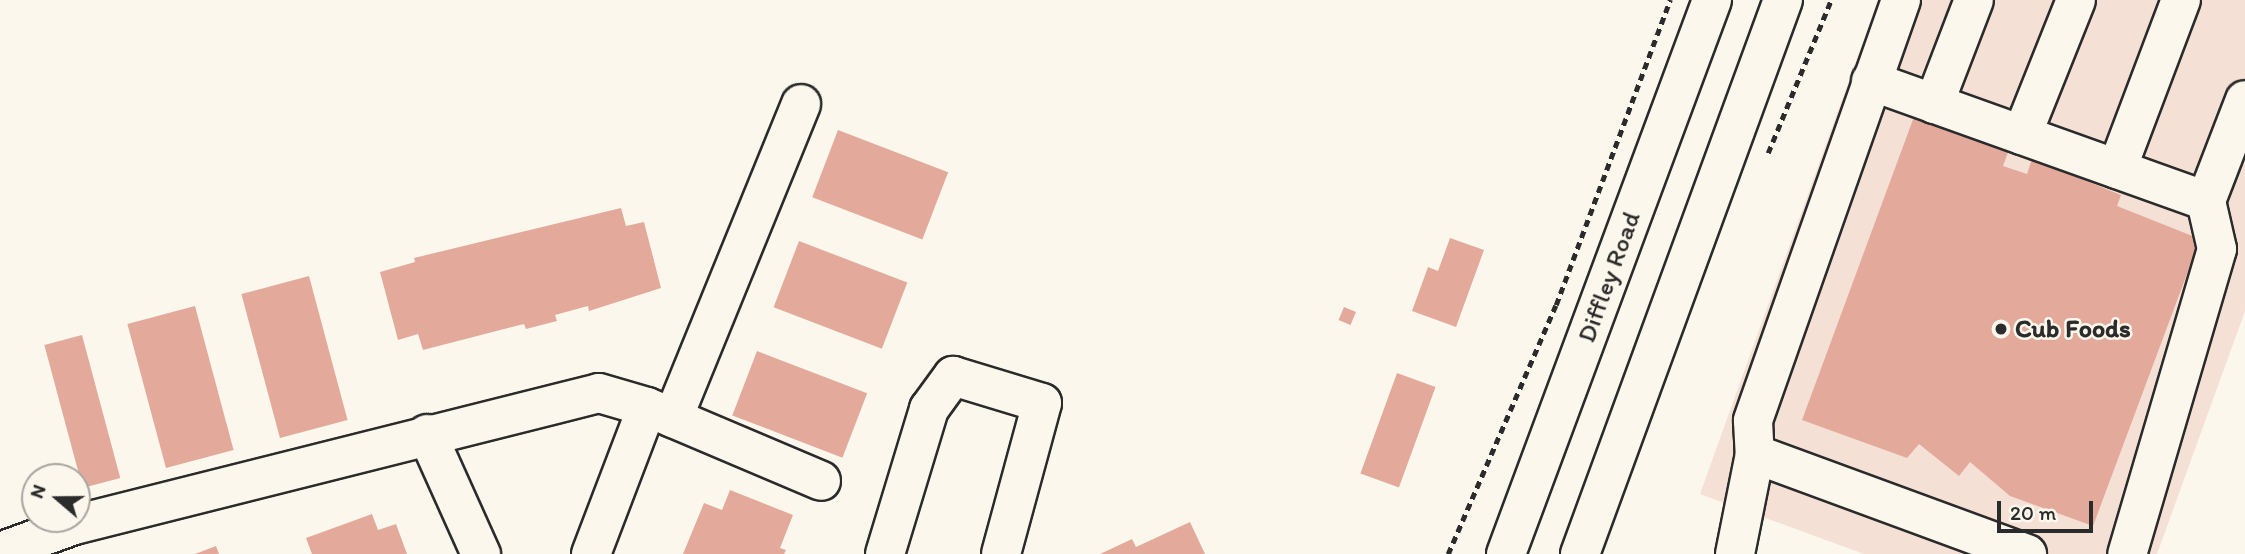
<!DOCTYPE html>
<style>
body{margin:0}
#map{position:relative;width:2245px;height:554px;overflow:hidden;background:#fbf7ec;font-family:Itim,sans-serif}
div>[style]{position:absolute}
.built>*{inset:0;background:#f4e0d4}
.building>*{inset:0;background:#e3aa9c;transform-origin:0 0}
.path>*{height:4.5px;margin-top:-2.25px;transform-origin:0;background:repeating-linear-gradient(90deg,#2b2b2b 0 7px,transparent 0 12px)}
.roads{filter:drop-shadow(2px 0 #2b2b2b) drop-shadow(-2px 0 #2b2b2b) drop-shadow(0 2px #2b2b2b) drop-shadow(0 -2px #2b2b2b)}
.minor>*{height:38px;margin:-19px;padding:0 19px;transform-origin:19px;border-radius:19px;background:#fbf7ec}
.major>*{height:38px;margin:-19px;padding:0 19px;transform-origin:19px;border-radius:19px;background:#fbf7ec}
.dots>*{width:19px;height:19px;translate:-50% -50%;box-sizing:border-box;border:4px solid #fbf7ec;border-radius:50%}
span{translate:-50% -50%;white-space:nowrap;text-align:center;line-height:1.15;-webkit-text-stroke:5px #fbf7ec;paint-order:stroke}
.street-label{font-size:26px;color:#2b2b2b}
.poi-label{font-size:26px;color:#2b2b2b;font-weight:700}
.left{translate:0 -50%;text-align:left}
.north{position:absolute;left:21px;top:463px;width:70px;height:70px;box-sizing:border-box;background:#fbf7ec;border:2px solid #a8a59f;border-radius:50%;rotate:290deg;font-size:19px;font-weight:700;line-height:28px;text-align:center;color:#2b2b2b}
.north::after{content:'';display:block;margin:auto;width:24px;height:32px;background:#2b2b2b;clip-path:polygon(50% 0,100% 100%,50% 72%,0 100%)}
.scale{position:absolute;left:1997px;top:501px;width:96px;height:32px;box-sizing:border-box;border:4px solid #2b2b2b;border-top:0;padding-left:9px;font-size:21px;line-height:24px;white-space:nowrap;color:#2b2b2b;-webkit-text-stroke:5px #fbf7ec;paint-order:stroke}
</style>
<div id="map">
<div class="built">
<div style="clip-path:polygon(1878px 0,2245px 0,2245px 311px,2157px 554px,1864px 554px,1700px 494px)"></div>
</div>
<div class="building">
<div style="clip-path:polygon(1915px 114px,2010px 147px,2003px 166px,2027px 174px,2032px 159px,2121px 195px,2117px 206px,2200px 239px,2093px 526px,2010px 496px,1970px 462px,1959px 476px,1919px 444px,1907px 458px,1802px 420px)"></div>
<div style="left:838px;top:130px;width:118px;height:72px;rotate:21deg"></div>
<div style="clip-path:polygon(621px 208px,626px 226px,644px 222px,661px 288px,589px 311px,588px 306px,555px 315px,557px 321px,526px 329px,524px 324px,423px 350px,418px 334px,398px 340px,380px 272px,415px 262px,414px 258px)"></div>
<div style="clip-path:polygon(1450px 238px,1484px 250px,1456px 327px,1412px 311px,1428px 267px,1438px 271px)"></div>
<div style="left:799px;top:241px;width:116px;height:71px;rotate:21deg"></div>
<div style="left:309px;top:276px;width:149px;height:70px;rotate:75deg"></div>
<div style="left:195px;top:306px;width:149px;height:70px;rotate:75deg"></div>
<div style="left:1344px;top:307px;width:13px;height:14px;rotate:23deg"></div>
<div style="left:82px;top:335px;width:148px;height:39px;rotate:75deg"></div>
<div style="left:757px;top:351px;width:118px;height:69px;rotate:21deg"></div>
<div style="left:1397px;top:373px;width:41px;height:107px;rotate:20deg"></div>
<div style="clip-path:polygon(730px 490px,793px 515px,780px 548px,786px 550px,784px 554px,683px 554px,704px 503px,722px 510px)"></div>
<div style="clip-path:polygon(372px 514px,378px 530px,396px 524px,407px 554px,312px 554px,306px 538px)"></div>
<div style="clip-path:polygon(1190px 522px,1205px 554px,1100px 554px,1132px 539px,1136px 547px)"></div>
<div style="clip-path:polygon(216px 546px,219px 554px,195px 554px)"></div>
</div>
<div class="path">
<div style="left:1768px;top:153px;width:165px;rotate:-67.6deg"></div>
<div style="left:1448px;top:554px;width:271px;rotate:-66.6deg"></div>
<div style="left:1556px;top:305px;width:326px;rotate:-69.5deg"></div>
</div>
<div class="roads">
<div class="minor">
<div style="left:1901px;top:0;width:446px;rotate:109.4deg"></div>
<div style="left:1753px;top:421px;width:33px;rotate:87deg"></div>
<div style="left:1755px;top:454px;width:290px;rotate:20.2deg"></div>
<div style="left:1871px;top:81px;width:356px;rotate:19.7deg"></div>
<div style="left:2206px;top:201px;width:49px;rotate:77.1deg"></div>
<div style="left:2217px;top:249px;width:318px;rotate:106.4deg"></div>
<div style="left:1934px;top:104px;width:111px;rotate:-69deg"></div>
<div style="left:2022px;top:135px;width:145px;rotate:-68.2deg"></div>
<div style="left:2117px;top:169px;width:181px;rotate:-69.3deg"></div>
<div style="left:2206px;top:201px;width:108px;rotate:-68.9deg"></div>
<div style="left:673px;top:418px;width:339px;rotate:-67.8deg"></div>
<div style="left:427px;top:434px;width:132px;rotate:65.8deg"></div>
<div style="left:0;top:552px;width:79px;rotate:-20deg"></div>
<div style="left:74px;top:525px;width:541px;rotate:-14.11deg"></div>
<div style="left:599px;top:393px;width:50px;rotate:16.3deg"></div>
<div style="left:647px;top:407px;width:189px;rotate:23deg"></div>
<div style="left:591px;top:554px;width:157px;rotate:-69.1deg"></div>
<div style="left:885px;top:554px;width:152px;rotate:-73.1deg"></div>
<div style="left:929px;top:409px;width:41px;rotate:-54deg"></div>
<div style="left:953px;top:376px;width:93px;rotate:16.9deg"></div>
<div style="left:1042px;top:403px;width:156px;rotate:105.2deg"></div>
<div style="left:1735px;top:554px;width:102px;rotate:-78.7deg"></div>
</div>
<div class="major">
<div style="left:1506px;top:554px;width:591px;rotate:-69.6deg"></div>
<div style="left:1580px;top:554px;width:590px;rotate:-69.88deg"></div>
</div>
</div>
<div class="dots">
<div style="left:2001px;top:329px;background:#2b2b2b"></div>
</div>
<div class="street-label">
<span style="left:1609px;top:277px;rotate:-70deg">Diffley Road</span>
</div>
<div class="poi-label">
<span class="left" style="left:2015px;top:329px">Cub Foods</span>
</div>
<div class="north">N</div>
<div class="scale">20 m</div>
</div>
